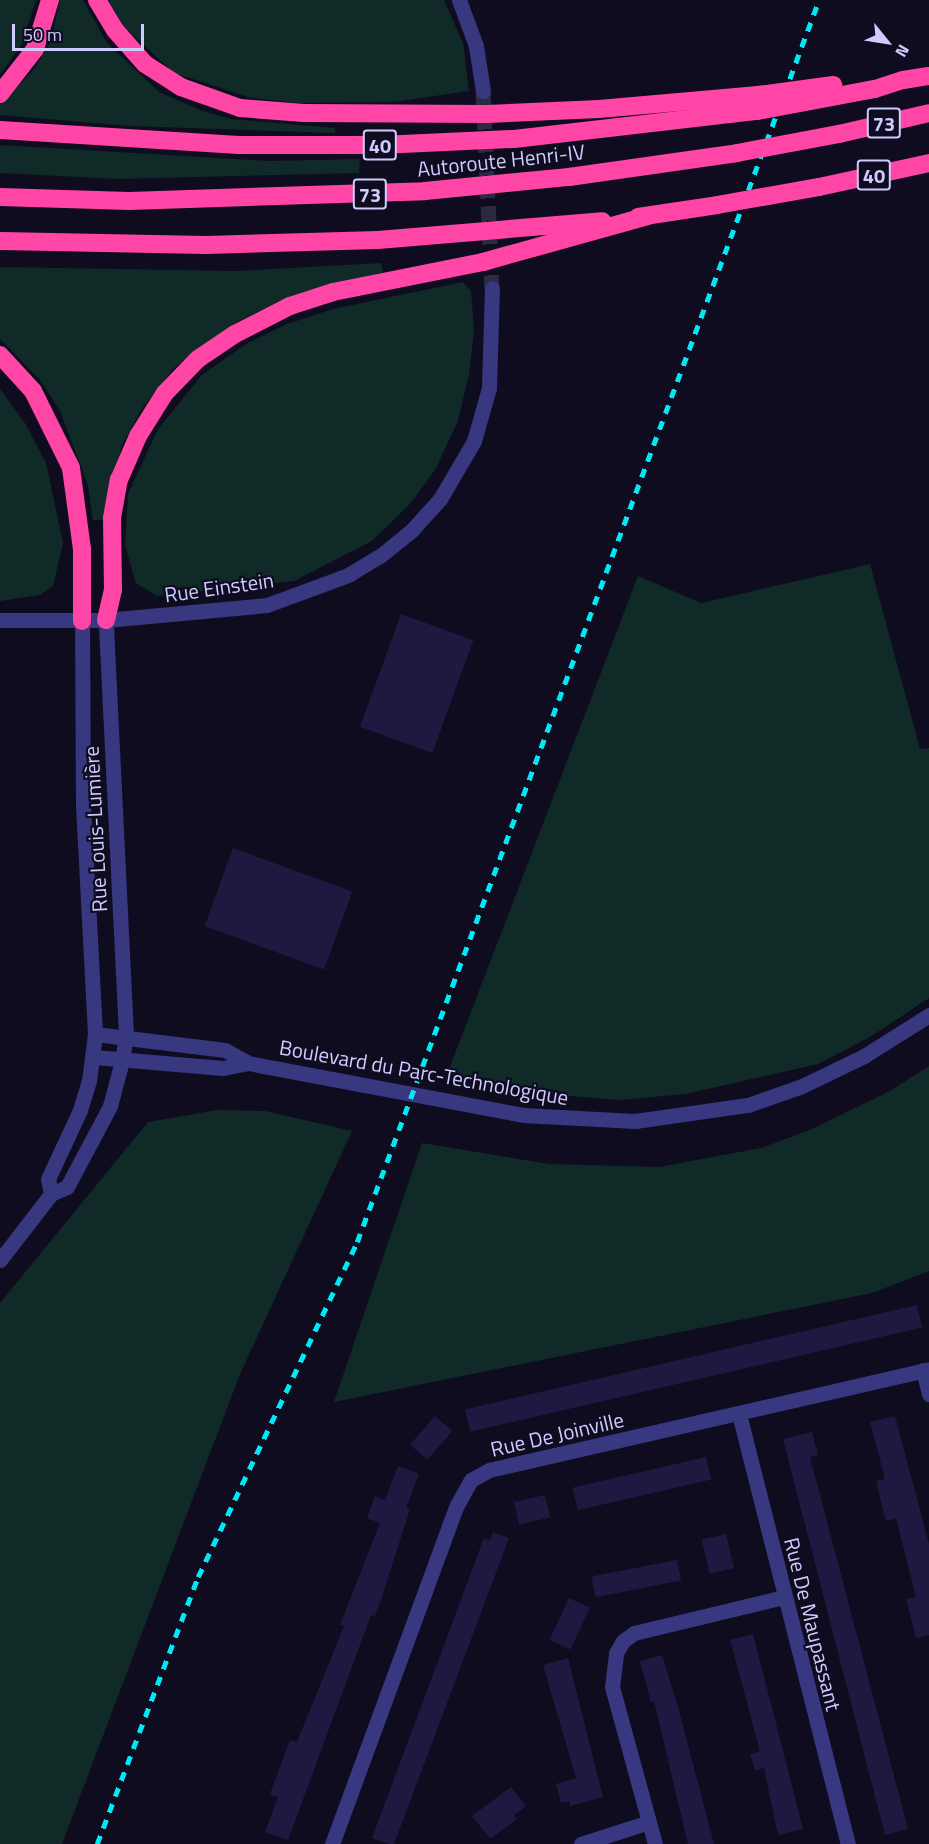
<!DOCTYPE html>
<meta charset="utf-8">
<style>
body{margin:0}
#map{position:relative;width:929px;height:1844px;overflow:hidden;background:#0f0c20;font-family:"Titillium Web",sans-serif}
div>[style]{position:absolute}
.green>*{inset:0;background:#102a28}
.building>*{inset:0;background:#1f1841;transform-origin:0 0}
.minor-tunnel>*{height:15px;margin-top:-7.5px;transform-origin:0;background:repeating-linear-gradient(90deg,#2c2941 0 15px,transparent 0 23px)}
.minor>*{height:15px;margin:-7.5px;padding:0 7.5px;transform-origin:7.5px;border-radius:7.5px;background:#37387f}
.highway>*{height:18px;margin:-9px;padding:0 9px;transform-origin:9px;border-radius:9px;background:#ff46a7}
.rail>*{height:4.5px;margin-top:-2.25px;transform-origin:0;background:repeating-linear-gradient(90deg,#00e9f6 0 9px,transparent 0 17px)}
.highway-bridge>*{height:18px;margin:-9px;padding:0 9px;transform-origin:9px;border-radius:9px;background:#ff46a7}
span{translate:-50% -50%;white-space:nowrap;text-align:center;line-height:1.15;-webkit-text-stroke:4.5px #0f0c20;paint-order:stroke}
.shield-label span{padding:2px 4px;background:#0f0c20;border:2px solid;border-radius:4px;-webkit-text-stroke-width:0}
.shield-label{font-size:20px;color:#cfcbff;font-weight:700}
.street-label{font-size:21px;color:#cfcbff}
.north{position:absolute;left:857px;top:12px;width:60px;height:60px;-webkit-text-stroke:4px #0f0c20;paint-order:stroke;rotate:120deg;font-size:16px;font-weight:700;line-height:24px;text-align:center;color:#cfcbff}
.north::after{content:'';display:block;margin:auto;width:21px;height:27px;background:#cfcbff;clip-path:polygon(50% 0,100% 100%,50% 72%,0 100%)}
.scale{position:absolute;left:12px;top:24px;width:132px;height:27px;box-sizing:border-box;border:3px solid #cfcbff;border-top:0;padding-left:8px;font-size:18px;line-height:21px;white-space:nowrap;color:#cfcbff;-webkit-text-stroke:4px #0f0c20;paint-order:stroke}
</style>
<div id="map">
<div class="green">
<div style="clip-path:polygon(0 0,36px 0,22px 44px,0 75px)"></div>
<div style="clip-path:polygon(60px 0,83px 0,107px 43px,159px 92px,200px 110px,231px 119px,335px 128px,335px 133px,128px 126px,0 115px,0 105px,35px 68px,51px 41px)"></div>
<div style="clip-path:polygon(108px 0,444px 0,463px 43px,469px 91px,394px 102px,300px 103px,251px 98px,174px 73px,126px 29px)"></div>
<div style="clip-path:polygon(0 145px,269px 161px,360px 159px,359px 173px,118px 179px,0 173px)"></div>
<div style="clip-path:polygon(381px 263px,383px 272px,279px 301px,235px 323px,174px 368px,143px 407px,122px 445px,103px 520px,93px 520px,88px 485px,60px 411px,40px 380px,0 339px,0 267px,236px 271px)"></div>
<div style="clip-path:polygon(463px 282px,471px 291px,474px 330px,469px 374px,458px 421px,435px 470px,409px 505px,372px 541px,294px 581px,157px 596px,136px 583px,125px 546px,128px 494px,158px 429px,202px 375px,246px 344px,287px 324px,333px 309px)"></div>
<div style="clip-path:polygon(0 389px,25px 423px,46px 463px,63px 543px,53px 586px,40px 595px,0 601px)"></div>
<div style="clip-path:polygon(870px 564px,920px 749px,929px 748px,929px 998px,870px 1037px,818px 1064px,685px 1094px,619px 1100px,556px 1095px,446px 1077px,638px 576px,701px 603px)"></div>
<div style="clip-path:polygon(929px 1066px,929px 1271px,872px 1293px,334px 1402px,422px 1143px,549px 1164px,659px 1167px,761px 1148px,812px 1129px,890px 1091px)"></div>
<div style="clip-path:polygon(217px 1110px,265px 1111px,352px 1131px,240px 1374px,62px 1844px,0 1844px,0 1303px,148px 1122px)"></div>
</div>
<div class="building">
<div style="left:401px;top:614px;width:77px;height:120px;rotate:20deg"></div>
<div style="left:233px;top:848px;width:127px;height:83px;rotate:20deg"></div>
<div style="left:917px;top:1305px;width:23px;height:464px;rotate:77deg"></div>
<div style="left:435px;top:1416px;width:23px;height:38px;rotate:41deg"></div>
<div style="clip-path:polygon(895px 1416px,929px 1544px,929px 1635px,916px 1638px,906px 1599px,916px 1597px,896px 1518px,886px 1521px,876px 1481px,885px 1479px,870px 1422px)"></div>
<div style="clip-path:polygon(812px 1432px,818px 1455px,810px 1457px,908px 1829px,885px 1835px,783px 1439px)"></div>
<div style="left:706px;top:1457px;width:23px;height:137px;rotate:77deg"></div>
<div style="clip-path:polygon(398px 1466px,419px 1474px,406px 1508px,410px 1509px,380px 1603px,374px 1617px,371px 1615px,288px 1840px,265px 1832px,278px 1797px,270px 1794px,290px 1740px,297px 1742px,344px 1626px,340px 1625px,380px 1523px,367px 1518px,375px 1496px,385px 1500px)"></div>
<div style="left:545px;top:1495px;width:23px;height:32px;rotate:77deg"></div>
<div style="clip-path:polygon(493px 1532px,509px 1538px,394px 1844px,389px 1844px,372px 1838px,484px 1538px,490px 1541px)"></div>
<div style="left:726px;top:1534px;width:35px;height:25px;rotate:77deg"></div>
<div style="left:677px;top:1560px;width:21px;height:87px;rotate:79deg"></div>
<div style="left:569px;top:1598px;width:23px;height:46px;rotate:25deg"></div>
<div style="clip-path:polygon(753px 1634px,803px 1829px,778px 1835px,764px 1768px,755px 1770px,750px 1754px,760px 1751px,730px 1640px)"></div>
<div style="clip-path:polygon(662px 1655px,678px 1707px,714px 1844px,688px 1844px,654px 1701px,651px 1702px,640px 1661px)"></div>
<div style="clip-path:polygon(568px 1658px,603px 1797px,570px 1806px,569px 1801px,561px 1803px,556px 1784px,576px 1778px,543px 1665px)"></div>
<div style="clip-path:polygon(511px 1787px,526px 1806px,514px 1815px,517px 1819px,490px 1839px,472px 1816px)"></div>
</div>
<div class="minor-tunnel">
<div style="left:483px;top:91px;width:197px;rotate:87.4deg"></div>
</div>
<div class="minor">
<div style="left:459px;top:0;width:49px;rotate:69.7deg"></div>
<div style="left:476px;top:46px;width:46px;rotate:81.2deg"></div>
<div style="left:0;top:620px;width:106px"></div>
<div style="left:106px;top:620px;width:162px;rotate:-5.3deg"></div>
<div style="left:267px;top:605px;width:86px;rotate:-20.3deg"></div>
<div style="left:348px;top:575px;width:37px;rotate:-31deg"></div>
<div style="left:380px;top:556px;width:40px;rotate:-39deg"></div>
<div style="left:411px;top:531px;width:43px;rotate:-47.8deg"></div>
<div style="left:440px;top:499px;width:67px;rotate:-59.6deg"></div>
<div style="left:474px;top:441px;width:55px;rotate:-74.2deg"></div>
<div style="left:489px;top:388px;width:100px;rotate:-88.3deg"></div>
<div style="left:95px;top:1034px;width:131px;rotate:7deg"></div>
<div style="left:225px;top:1050px;width:26px;rotate:29deg"></div>
<div style="left:248px;top:1063px;width:280px;rotate:10.7deg"></div>
<div style="left:523px;top:1115px;width:112px;rotate:3.1deg"></div>
<div style="left:635px;top:1121px;width:114px;rotate:-8.1deg"></div>
<div style="left:748px;top:1105px;width:57px;rotate:-19.4deg"></div>
<div style="left:802px;top:1086px;width:69px;rotate:-25.8deg"></div>
<div style="left:864px;top:1056px;width:77px;rotate:-32.2deg"></div>
<div style="left:94px;top:1057px;width:129px;rotate:4.9deg"></div>
<div style="left:223px;top:1068px;width:25px;rotate:-11deg"></div>
<div style="left:51px;top:1194px;width:15px;rotate:-101deg"></div>
<div style="left:48px;top:1179px;width:76px;rotate:-65.1deg"></div>
<div style="left:80px;top:1110px;width:30px;rotate:-73deg"></div>
<div style="left:89px;top:1081px;width:47px;rotate:-82.7deg"></div>
<div style="left:95px;top:1034px;width:228px;rotate:-93deg"></div>
<div style="left:83px;top:806px;width:185px;rotate:-90.3deg"></div>
<div style="left:0;top:1260px;width:83px;rotate:-52.3deg"></div>
<div style="left:51px;top:1194px;width:17px;rotate:-24deg"></div>
<div style="left:67px;top:1187px;width:92px;rotate:-62deg"></div>
<div style="left:110px;top:1106px;width:47px;rotate:-75.1deg"></div>
<div style="left:122px;top:1061px;width:26px;rotate:-81deg"></div>
<div style="left:126px;top:1035px;width:415px;rotate:-92.8deg"></div>
<div style="left:923px;top:1370px;width:25px;rotate:76deg"></div>
<div style="left:739px;top:1414px;width:444px;rotate:75.8deg"></div>
<div style="left:332px;top:1844px;width:361px;rotate:-69.8deg"></div>
<div style="left:457px;top:1505px;width:29px;rotate:-61deg"></div>
<div style="left:471px;top:1480px;width:21px;rotate:-29deg"></div>
<div style="left:489px;top:1470px;width:451px;rotate:-12.9deg"></div>
<div style="left:581px;top:1844px;width:71px;rotate:-17.9deg"></div>
<div style="left:655px;top:1844px;width:163px;rotate:-105.3deg"></div>
<div style="left:612px;top:1687px;width:34px;rotate:-83deg"></div>
<div style="left:616px;top:1653px;width:14px;rotate:-60deg"></div>
<div style="left:623px;top:1641px;width:14px;rotate:-36deg"></div>
<div style="left:634px;top:1633px;width:154px;rotate:-13.5deg"></div>
</div>
<div class="highway">
<div style="left:97px;top:0;width:35px;rotate:59deg"></div>
<div style="left:115px;top:30px;width:45px;rotate:48.6deg"></div>
<div style="left:145px;top:64px;width:43px;rotate:32.6deg"></div>
<div style="left:181px;top:87px;width:63px;rotate:19.6deg"></div>
<div style="left:240px;top:108px;width:64px;rotate:4.5deg"></div>
<div style="left:304px;top:113px;width:183px;rotate:0.3deg"></div>
<div style="left:487px;top:114px;width:112px;rotate:-2.6deg"></div>
<div style="left:599px;top:109px;width:160px;rotate:-5deg"></div>
<div style="left:903px;top:80px;width:26px;rotate:-9deg"></div>
<div style="left:0;top:94px;width:57px;rotate:-52.1deg"></div>
<div style="left:35px;top:49px;width:51px;rotate:-73deg"></div>
<div style="left:0;top:130px;width:239px;rotate:3.6deg"></div>
<div style="left:239px;top:145px;width:141px"></div>
<div style="left:380px;top:145px;width:134px;rotate:-2.6deg"></div>
<div style="left:514px;top:139px;width:245px;rotate:-6.6deg"></div>
<div style="left:839px;top:134px;width:92px;rotate:-13.1deg"></div>
<div style="left:819px;top:187px;width:113px;rotate:-12.3deg"></div>
<div style="left:0;top:197px;width:129px;rotate:1.8deg"></div>
<div style="left:129px;top:201px;width:296px;rotate:-1.9deg"></div>
<div style="left:425px;top:191px;width:145px;rotate:-5.6deg"></div>
<div style="left:569px;top:177px;width:170px;rotate:-8.1deg"></div>
<div style="left:638px;top:217px;width:80px;rotate:-8.6deg"></div>
<div style="left:0;top:241px;width:206px;rotate:1.1deg"></div>
<div style="left:206px;top:245px;width:172px;rotate:-1.7deg"></div>
<div style="left:378px;top:240px;width:225px;rotate:-4.8deg"></div>
<div style="left:0;top:355px;width:49px;rotate:47.5deg"></div>
<div style="left:33px;top:391px;width:86px;rotate:63.7deg"></div>
<div style="left:71px;top:468px;width:82px;rotate:82.3deg"></div>
<div style="left:82px;top:549px;width:72px;rotate:90deg"></div>
<div style="left:106px;top:620px;width:31px;rotate:-77deg"></div>
<div style="left:113px;top:590px;width:72px;rotate:-90.8deg"></div>
<div style="left:112px;top:518px;width:39px;rotate:-80deg"></div>
<div style="left:119px;top:480px;width:48px;rotate:-66.6deg"></div>
<div style="left:138px;top:436px;width:51px;rotate:-57.9deg"></div>
<div style="left:165px;top:393px;width:47px;rotate:-45.9deg"></div>
<div style="left:198px;top:359px;width:45px;rotate:-34deg"></div>
<div style="left:235px;top:334px;width:62px;rotate:-27deg"></div>
<div style="left:290px;top:306px;width:45px;rotate:-18deg"></div>
<div style="left:333px;top:292px;width:153px;rotate:-11.3deg"></div>
<div style="left:483px;top:262px;width:171px;rotate:-15.6deg"></div>
</div>
<div class="rail">
<div style="left:97px;top:1844px;width:285px;rotate:-69.3deg"></div>
<div style="left:198px;top:1577px;width:371px;rotate:-64.6deg"></div>
<div style="left:357px;top:1242px;width:1325px;rotate:-69.6deg"></div>
</div>
<div class="highway-bridge">
<div style="left:758px;top:95px;width:76px;rotate:-7.6deg"></div>
<div style="left:757px;top:111px;width:120px;rotate:-10.6deg"></div>
<div style="left:875px;top:89px;width:29px;rotate:-18deg"></div>
<div style="left:737px;top:153px;width:104px;rotate:-10.6deg"></div>
<div style="left:717px;top:205px;width:104px;rotate:-10deg"></div>
</div>
<div class="shield-label">
<span style="left:884px;top:123px">73</span>
<span style="left:380px;top:145px">40</span>
<span style="left:874px;top:175px">40</span>
<span style="left:370px;top:194px">73</span>
</div>
<div class="street-label">
<span style="left:501px;top:160px;rotate:-6deg">Autoroute Henri-IV</span>
<span style="left:219px;top:587px;rotate:-8deg">Rue Einstein</span>
<span style="left:95px;top:829px;rotate:-93deg">Rue Louis-Lumière</span>
<span style="left:424px;top:1072px;rotate:10deg">Boulevard du Parc-Technologique</span>
<span style="left:557px;top:1434px;rotate:-13deg">Rue De Joinville</span>
<span style="left:813px;top:1624px;rotate:76deg">Rue De Maupassant</span>
</div>
<div class="north">N</div>
<div class="scale">50 m</div>
</div>
